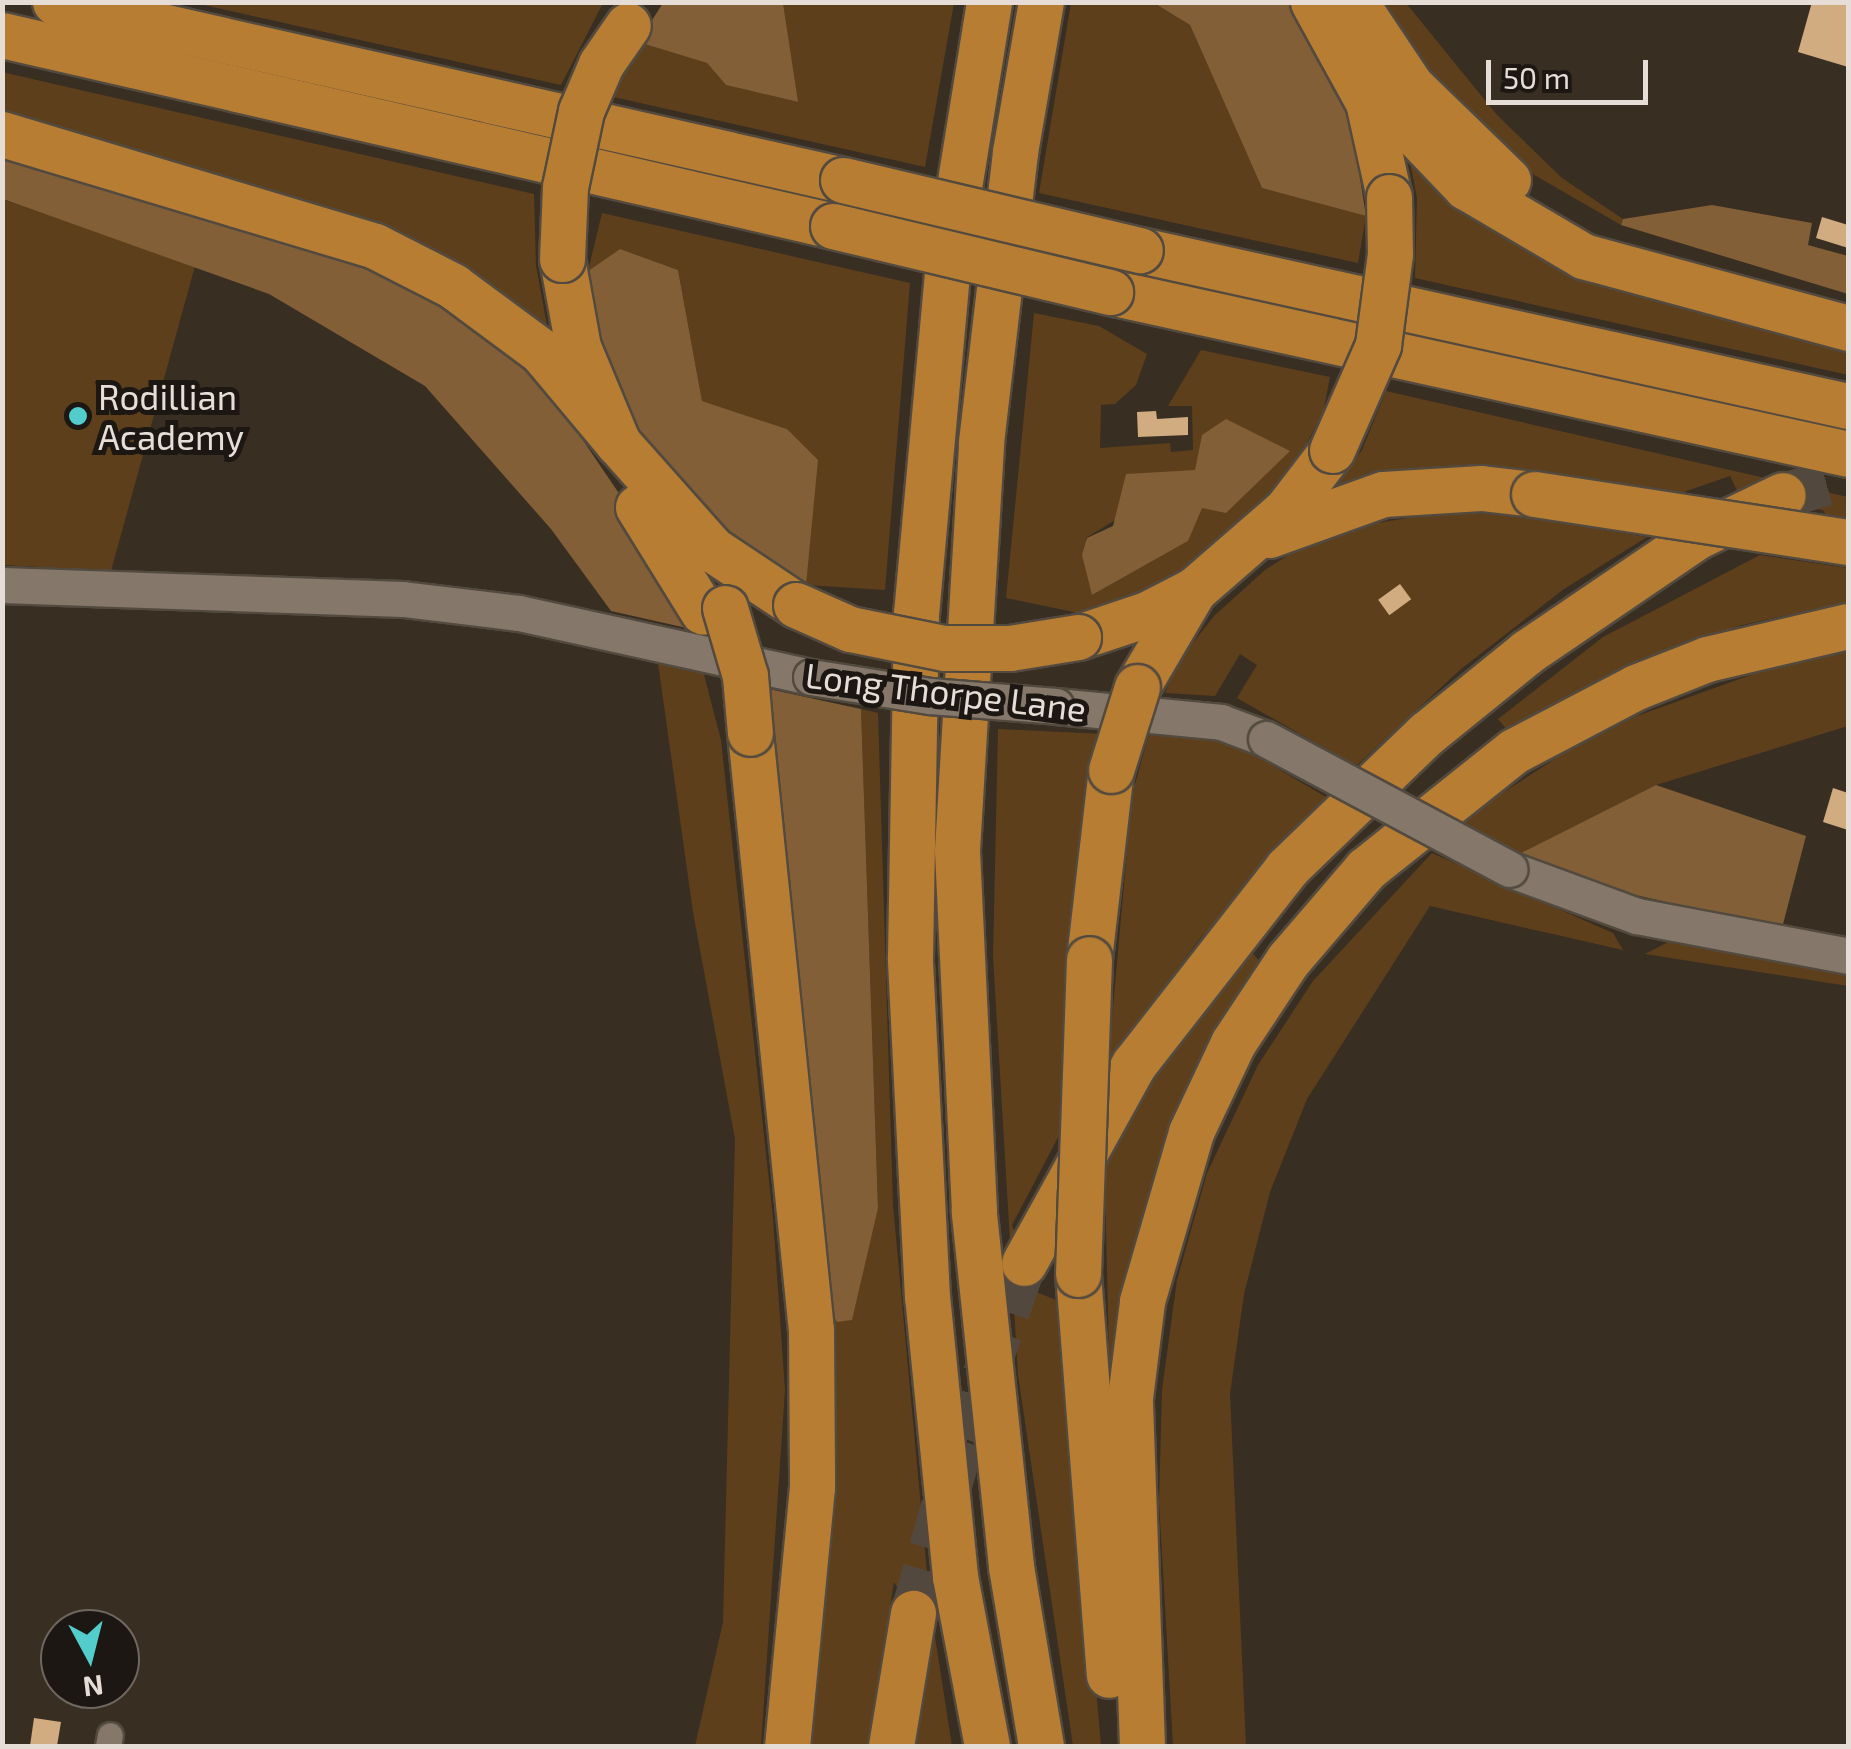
<!DOCTYPE html>
<style>
body{margin:0}
#map{position:relative;width:1851px;height:1749px;overflow:hidden;background:#392e22;font-family:"Exo 2",sans-serif}
div>[style]{position:absolute}
.green>*{inset:0;background:#5d3f1b}
.forest>*{inset:0;background:#825f36}
.building>*{inset:0;background:#d2ac81;transform-origin:0 0}
.motorway-tunnel>*{height:45px;margin-top:-22.5px;transform-origin:0;background:repeating-linear-gradient(90deg,#53483d 0 45px,transparent 0 67px)}
.roads{filter:drop-shadow(2px 0 #534a3f) drop-shadow(-2px 0 #534a3f) drop-shadow(0 2px #534a3f) drop-shadow(0 -2px #534a3f)}
.minor>*{height:25px;margin:-12.5px;padding:0 12.5px;transform-origin:12.5px;border-radius:12.5px;background:#85786a}
.secondary>*{height:35px;margin:-17.5px;padding:0 17.5px;transform-origin:17.5px;border-radius:17.5px;background:#85786a}
.motorway>*{height:45px;margin:-22.5px;padding:0 22.5px;transform-origin:22.5px;border-radius:22.5px;background:#b77d33}
.bridges{filter:drop-shadow(2px 0 #534a3f) drop-shadow(-2px 0 #534a3f) drop-shadow(0 2px #534a3f) drop-shadow(0 -2px #534a3f)}
.secondary-bridge>*{height:35px;margin:-17.5px;padding:0 17.5px;transform-origin:17.5px;border-radius:17.5px;background:#85786a}
.motorway-bridge>*{height:45px;margin:-22.5px;padding:0 22.5px;transform-origin:22.5px;border-radius:22.5px;background:#b77d33}
.dots>*{width:28px;height:28px;translate:-50% -50%;box-sizing:border-box;border:5px solid #1c1712;border-radius:50%}
span{translate:-50% -50%;white-space:nowrap;text-align:center;line-height:1.15;-webkit-text-stroke:10px #1c1712;paint-order:stroke}
.poi-label{font-size:35px;color:#e6ded6}
.left{translate:0 -50%;text-align:left}
.street-label{font-size:35px;color:#e6ded6}
.frame{position:absolute;inset:0;border:5px solid #e6ded6;pointer-events:none}
.north{position:absolute;left:40px;top:1609px;width:100px;height:100px;box-sizing:border-box;background:#1c1712;border:2px solid #6d6760;border-radius:50%;rotate:173deg;font-size:28px;font-weight:700;line-height:40px;text-align:center;color:#e6ded6}
.north::after{content:'';display:block;margin:auto;width:35px;height:45px;background:#52cdcc;clip-path:polygon(50% 0,100% 100%,50% 72%,0 100%)}
.scale{position:absolute;left:1486px;top:60px;width:162px;height:45px;box-sizing:border-box;border:5px solid #e6ded6;border-top:0;padding-left:12px;font-size:30px;line-height:35px;white-space:nowrap;color:#e6ded6;-webkit-text-stroke:8px #1c1712;paint-order:stroke}
</style>
<div id="map">
<div class="green">
<div style="clip-path:polygon(195px 3px,603px 2px,603px 3px,561px 85px)"></div>
<div style="clip-path:polygon(783px 3px,954px 3px,925px 167px,609px 96px,638px 42px,707px 63px,726px 85px,797px 102px)"></div>
<div style="clip-path:polygon(1071px 3px,1154px 3px,1190px 25px,1262px 188px,1366px 216px,1358px 263px,1039px 193px)"></div>
<div style="clip-path:polygon(1374px 3px,1406px 3px,1497px 115px,1562px 178px,1623px 219px,1621px 225px,1524px 169px,1424px 72px)"></div>
<div style="clip-path:polygon(2px 72px,534px 194px,536px 266px,547px 325px,417px 245px,3px 116px)"></div>
<div style="clip-path:polygon(1407px 147px,1453px 188px,1848px 346px,1848px 375px,1415px 278px,1417px 198px)"></div>
<div style="clip-path:polygon(2px 199px,195px 266px,111px 571px,3px 565px)"></div>
<div style="clip-path:polygon(602px 213px,910px 283px,885px 590px,806px 585px,807px 530px,787px 429px,702px 401px,678px 270px,620px 249px,588px 271px)"></div>
<div style="clip-path:polygon(evenodd,1034px 313px,1099px 326px,1147px 354px,1136px 385px,1115px 404px,1101px 405px,1100px 448px,1170px 443px,1171px 452px,1193px 450px,1192px 406px,1168px 406px,1201px 350px,1330px 377px,1323px 413px,1285px 483px,1216px 549px,1166px 582px,1083px 614px,1006px 598px,1034px 313px,1202px 435px,1188px 541px,1092px 595px,1086px 538px,1196px 470px,1202px 435px)"></div>
<div style="clip-path:polygon(1386px 391px,1848px 497px,1848px 525px,1827px 521px,1824px 511px,1763px 487px,1740px 497px,1730px 476px,1675px 495px,1330px 495px,1362px 450px)"></div>
<div style="clip-path:polygon(1438px 513px,1505px 514px,1647px 537px,1564px 589px,1461px 669px,1356px 766px,1237px 698px,1257px 665px,1240px 654px,1215px 696px,1165px 693px,1178px 662px,1214px 616px,1265px 570px,1307px 543px,1359px 526px)"></div>
<div style="clip-path:polygon(1760px 555px,1848px 568px,1848px 602px,1742px 625px,1666px 651px,1508px 731px,1498px 719px,1603px 637px)"></div>
<div style="clip-path:polygon(1848px 652px,1848px 726px,1656px 785px,1521px 853px,1459px 821px,1561px 755px,1634px 717px,1770px 668px)"></div>
<div style="clip-path:polygon(658px 663px,703px 671px,721px 740px,773px 1218px,785px 1390px,761px 1746px,695px 1746px,723px 1622px,735px 1139px,693px 912px)"></div>
<div style="clip-path:polygon(861px 709px,878px 713px,893px 1205px,930px 1605px,952px 1746px,915px 1746px,927px 1633px,894px 1582px,867px 1746px,805px 1746px,824px 1301px,878px 1208px)"></div>
<div style="clip-path:polygon(1151px 727px,1215px 734px,1277px 759px,1273px 766px,1326px 797px,1198px 941px,1108px 1063px,1132px 795px)"></div>
<div style="clip-path:polygon(998px 729px,1104px 734px,1065px 1124px,1012px 1225px,1034px 1291px,1063px 1303px,1101px 1746px,1073px 1746px,1018px 1375px,993px 957px)"></div>
<div style="clip-path:polygon(1432px 853px,1613px 933px,1623px 950px,1430px 906px,1307px 1099px,1270px 1192px,1244px 1294px,1230px 1394px,1246px 1746px,1173px 1746px,1159px 1502px,1162px 1390px,1177px 1280px,1207px 1173px,1258px 1065px,1313px 981px)"></div>
<div style="clip-path:polygon(1674px 939px,1848px 972px,1848px 986px,1645px 954px)"></div>
<div style="clip-path:polygon(1248px 948px,1262px 964px,1110px 1391px,1104px 1150px,1160px 1061px)"></div>
</div>
<div class="forest">
<div style="clip-path:polygon(663px 3px,783px 3px,798px 102px,726px 85px,707px 63px,638px 42px)"></div>
<div style="clip-path:polygon(1154px 3px,1290px 3px,1349px 109px,1366px 216px,1262px 188px,1190px 25px)"></div>
<div style="clip-path:polygon(3px 156px,359px 262px,484px 330px,534px 375px,574px 427px,673px 573px,691px 629px,611px 611px,551px 529px,425px 386px,269px 294px,3px 199px)"></div>
<div style="clip-path:polygon(1712px 205px,1812px 223px,1808px 245px,1848px 256px,1848px 294px,1621px 225px,1623px 219px)"></div>
<div style="clip-path:polygon(620px 249px,678px 270px,702px 401px,787px 429px,818px 460px,806px 585px,718px 531px,637px 433px,608px 374px,588px 271px)"></div>
<div style="clip-path:polygon(1226px 419px,1290px 451px,1226px 513px,1202px 508px,1188px 541px,1092px 595px,1082px 555px,1087px 538px,1113px 526px,1126px 474px,1195px 470px,1202px 435px)"></div>
<div style="clip-path:polygon(764px 688px,861px 709px,878px 1208px,852px 1320px,837px 1322px,824px 1301px)"></div>
<div style="clip-path:polygon(1656px 785px,1806px 836px,1782px 928px,1609px 889px,1521px 853px)"></div>
</div>
<div class="building">
<div style="clip-path:polygon(1812px 2px,1848px 2px,1848px 67px,1798px 52px)"></div>
<div style="clip-path:polygon(1822px 217px,1848px 225px,1848px 248px,1816px 238px)"></div>
<div style="clip-path:polygon(1156px 411px,1157px 419px,1188px 417px,1188px 435px,1138px 437px,1137px 412px)"></div>
<div style="left:1400px;top:584px;width:19px;height:27px;rotate:54deg"></div>
<div style="clip-path:polygon(1833px 788px,1848px 793px,1848px 830px,1823px 822px)"></div>
<div style="clip-path:polygon(34px 1718px,61px 1722px,57px 1746px,30px 1746px)"></div>
</div>
<div class="motorway-tunnel">
<div style="left:1783px;top:495px;width:67px;rotate:-15.5deg"></div>
<div style="left:913px;top:1613px;width:182px;rotate:-74.1deg"></div>
<div style="left:963px;top:1438px;width:185px;rotate:-70.8deg"></div>
</div>
<div class="roads">
<div class="minor">
<div style="left:108px;top:1746px;width:11px;rotate:-80deg"></div>
</div>
<div class="secondary">
<div style="left:2px;top:585px;width:401px;rotate:2deg"></div>
<div style="left:403px;top:599px;width:117px;rotate:6.9deg"></div>
<div style="left:519px;top:613px;width:299px;rotate:12.4deg"></div>
<div style="left:1056px;top:706px;width:166px;rotate:5.5deg"></div>
<div style="left:1221px;top:722px;width:48px;rotate:20.7deg"></div>
<div style="left:1509px;top:869px;width:136px;rotate:20.2deg"></div>
<div style="left:1637px;top:916px;width:215px;rotate:10.7deg"></div>
</div>
<div class="motorway">
<div style="left:55px;top:2px;width:808px;rotate:12.73deg"></div>
<div style="left:1313px;top:2px;width:114px;rotate:61.2deg"></div>
<div style="left:1368px;top:102px;width:97px;rotate:77.5deg"></div>
<div style="left:1355px;top:2px;width:101px;rotate:56.3deg"></div>
<div style="left:1411px;top:86px;width:135px;rotate:44.1deg"></div>
<div style="left:2px;top:35px;width:853px;rotate:12.94deg"></div>
<div style="left:1355px;top:71px;width:161px;rotate:46.3deg"></div>
<div style="left:1466px;top:187px;width:136px;rotate:30.5deg"></div>
<div style="left:1583px;top:256px;width:275px;rotate:15.2deg"></div>
<div style="left:2px;top:134px;width:389px;rotate:16.7deg"></div>
<div style="left:375px;top:246px;width:88px;rotate:27.1deg"></div>
<div style="left:453px;top:286px;width:109px;rotate:36.5deg"></div>
<div style="left:541px;top:351px;width:120px;rotate:50.1deg"></div>
<div style="left:1140px;top:250px;width:725px;rotate:12.43deg"></div>
<div style="left:562px;top:259px;width:89px;rotate:79.7deg"></div>
<div style="left:578px;top:347px;width:104px;rotate:67.4deg"></div>
<div style="left:618px;top:443px;width:142px;rotate:48.4deg"></div>
<div style="left:712px;top:549px;width:101px;rotate:33.7deg"></div>
<div style="left:1110px;top:292px;width:756px;rotate:12.38deg"></div>
<div style="left:638px;top:507px;width:123px;rotate:58.2deg"></div>
<div style="left:1269px;top:535px;width:121px;rotate:-19.8deg"></div>
<div style="left:1383px;top:494px;width:98px;rotate:-3.5deg"></div>
<div style="left:1481px;top:488px;width:53px;rotate:6.5deg"></div>
<div style="left:1078px;top:637px;width:73px;rotate:-18.4deg"></div>
<div style="left:1147px;top:614px;width:53px;rotate:-27.1deg"></div>
<div style="left:1194px;top:590px;width:122px;rotate:-41deg"></div>
<div style="left:1286px;top:510px;width:76px;rotate:-52.5deg"></div>
<div style="left:1137px;top:687px;width:113px;rotate:-59.6deg"></div>
<div style="left:750px;top:733px;width:600px;rotate:84.17deg"></div>
<div style="left:811px;top:1330px;width:157px;rotate:89.6deg"></div>
<div style="left:812px;top:1487px;width:260px;rotate:95.5deg"></div>
<div style="left:1089px;top:959px;width:190px;rotate:-83.4deg"></div>
<div style="left:1024px;top:1263px;width:227px;rotate:-61.1deg"></div>
<div style="left:1134px;top:1064px;width:249px;rotate:-52deg"></div>
<div style="left:1287px;top:868px;width:194px;rotate:-44deg"></div>
<div style="left:1427px;top:733px;width:129px;rotate:-39deg"></div>
<div style="left:1527px;top:652px;width:207px;rotate:-34.2deg"></div>
<div style="left:1698px;top:536px;width:94px;rotate:-25.8deg"></div>
<div style="left:1078px;top:1274px;width:402px;rotate:85.6deg"></div>
<div style="left:891px;top:1746px;width:135px;rotate:-80.6deg"></div>
<div style="left:987px;top:1746px;width:173px;rotate:-100.7deg"></div>
<div style="left:955px;top:1576px;width:280px;rotate:-95.7deg"></div>
<div style="left:927px;top:1297px;width:340px;rotate:-92.9deg"></div>
<div style="left:910px;top:957px;width:343px;rotate:-89deg"></div>
<div style="left:916px;top:614px;width:373px;rotate:-84.8deg"></div>
<div style="left:950px;top:243px;width:244px;rotate:-80.8deg"></div>
<div style="left:1041px;top:1746px;width:182px;rotate:-99.5deg"></div>
<div style="left:1011px;top:1566px;width:357px;rotate:-96deg"></div>
<div style="left:974px;top:1211px;width:361px;rotate:-92.7deg"></div>
<div style="left:957px;top:850px;width:409px;rotate:-86.6deg"></div>
<div style="left:981px;top:442px;width:292px;rotate:-83.3deg"></div>
<div style="left:1015px;top:152px;width:152px;rotate:-80.2deg"></div>
<div style="left:1142px;top:1746px;width:348px;rotate:-92deg"></div>
<div style="left:1130px;top:1398px;width:98px;rotate:-82.9deg"></div>
<div style="left:1142px;top:1301px;width:176px;rotate:-73.8deg"></div>
<div style="left:1191px;top:1132px;width:98px;rotate:-64.7deg"></div>
<div style="left:1233px;top:1043px;width:100px;rotate:-56.5deg"></div>
<div style="left:1288px;top:960px;width:120px;rotate:-49.4deg"></div>
<div style="left:1366px;top:869px;width:189px;rotate:-38.6deg"></div>
<div style="left:1514px;top:751px;width:138px;rotate:-27.7deg"></div>
<div style="left:1636px;top:687px;width:76px;rotate:-21.5deg"></div>
<div style="left:1707px;top:659px;width:145px;rotate:-13.2deg"></div>
</div>
</div>
<div class="bridges">
<div class="secondary-bridge">
<div style="left:811px;top:677px;width:121px;rotate:9.1deg"></div>
<div style="left:930px;top:696px;width:126px;rotate:4.5deg"></div>
<div style="left:1266px;top:739px;width:276px;rotate:28.1deg"></div>
</div>
<div class="motorway-bridge">
<div style="left:843px;top:180px;width:305px;rotate:13.3deg"></div>
<div style="left:833px;top:226px;width:285px;rotate:13.4deg"></div>
<div style="left:562px;top:259px;width:72px;rotate:-87.6deg"></div>
<div style="left:565px;top:187px;width:78px;rotate:-78.1deg"></div>
<div style="left:581px;top:111px;width:51px;rotate:-66.9deg"></div>
<div style="left:601px;top:64px;width:47px;rotate:-55.3deg"></div>
<div style="left:1332px;top:450px;width:115px;rotate:-66.3deg"></div>
<div style="left:1378px;top:345px;width:92px;rotate:-82.5deg"></div>
<div style="left:1390px;top:254px;width:57px;rotate:-91deg"></div>
<div style="left:1534px;top:494px;width:318px;rotate:8.7deg"></div>
<div style="left:796px;top:605px;width:59px;rotate:24deg"></div>
<div style="left:850px;top:629px;width:96px;rotate:11.4deg"></div>
<div style="left:944px;top:648px;width:66px"></div>
<div style="left:1010px;top:648px;width:69px;rotate:-9.2deg"></div>
<div style="left:725px;top:608px;width:71px;rotate:73.6deg"></div>
<div style="left:745px;top:676px;width:57px;rotate:85deg"></div>
<div style="left:1111px;top:770px;width:87px;rotate:-72.6deg"></div>
<div style="left:1078px;top:1274px;width:315px;rotate:-88deg"></div>
</div>
</div>
<div class="dots">
<div style="left:78px;top:416px;background:#52cdcc"></div>
</div>
<div class="poi-label">
<span class="left" style="left:98px;top:416px">Rodillian<br>Academy</span>
</div>
<div class="street-label">
<span style="left:946px;top:691px;rotate:7deg">Long Thorpe Lane</span>
</div>
<div class="frame"></div>
<div class="north">N</div>
<div class="scale">50 m</div>
</div>
